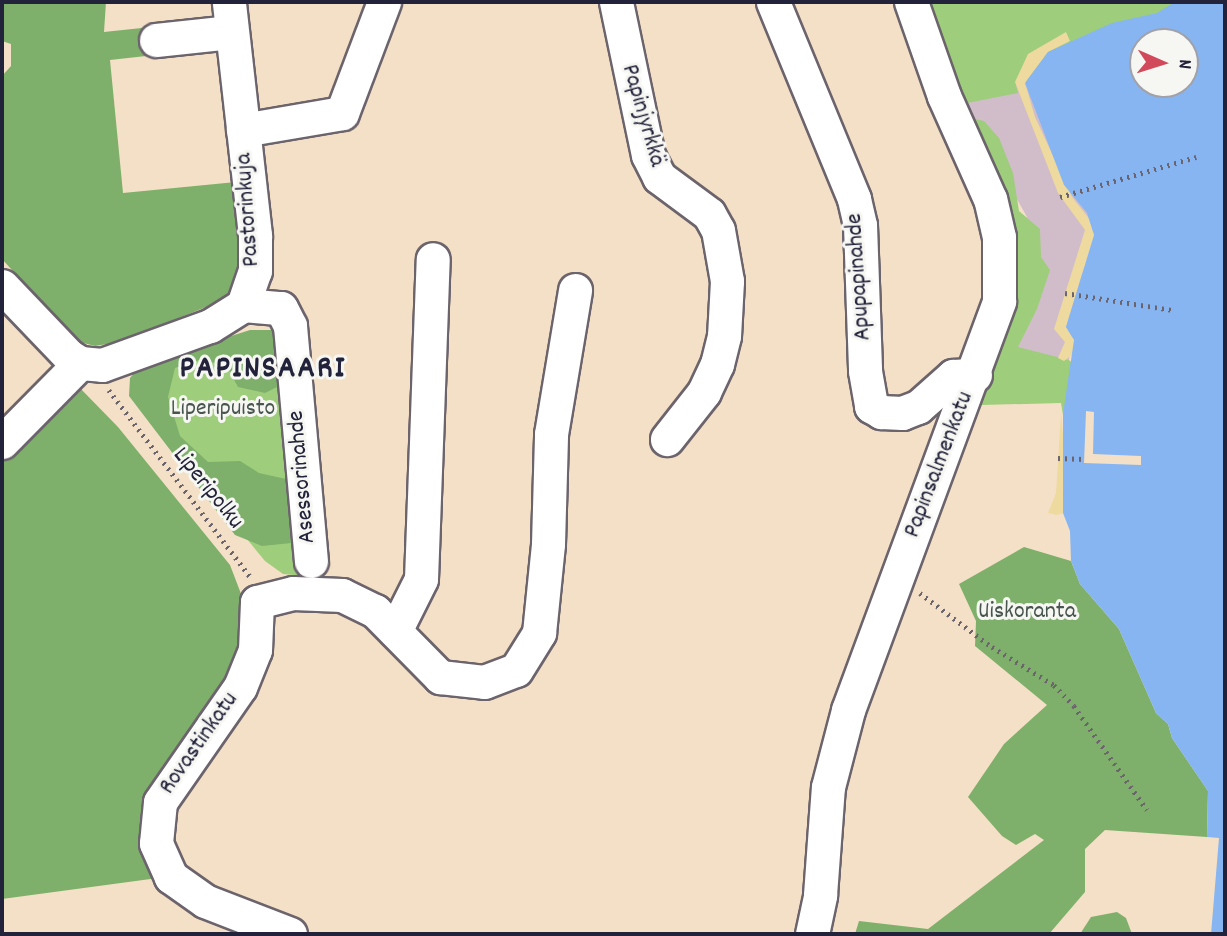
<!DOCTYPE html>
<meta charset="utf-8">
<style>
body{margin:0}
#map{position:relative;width:1227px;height:936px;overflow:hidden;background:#f4e0c6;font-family:Dekko,sans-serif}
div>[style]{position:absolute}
.industrial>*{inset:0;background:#d1bdc9}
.green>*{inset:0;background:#9ecd7b}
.forest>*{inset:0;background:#7eb06b}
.sand>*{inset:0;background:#eeda9e}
.water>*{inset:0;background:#86b5f1}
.pier>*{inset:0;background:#f4e0c6}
.path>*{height:4.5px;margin-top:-2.25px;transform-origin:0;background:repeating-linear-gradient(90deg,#6c646c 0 2px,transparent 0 7px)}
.roads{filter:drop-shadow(2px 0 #6c646c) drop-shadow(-2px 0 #6c646c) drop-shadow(0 2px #6c646c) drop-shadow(0 -2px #6c646c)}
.minor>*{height:33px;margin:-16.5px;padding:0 16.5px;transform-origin:16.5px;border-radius:16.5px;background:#fff}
span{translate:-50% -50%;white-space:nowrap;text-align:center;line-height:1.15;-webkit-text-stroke:6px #f6f6f2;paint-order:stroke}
.street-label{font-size:24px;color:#22223b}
.park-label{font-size:24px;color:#47554e}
.district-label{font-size:32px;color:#22223b;font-weight:700;letter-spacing:2px}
.frame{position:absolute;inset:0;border:4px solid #22223b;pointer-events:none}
.north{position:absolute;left:1129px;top:28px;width:70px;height:70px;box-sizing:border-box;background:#f6f6f2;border:2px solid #a1a1a9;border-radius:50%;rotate:93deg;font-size:19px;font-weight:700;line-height:28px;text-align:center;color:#22223b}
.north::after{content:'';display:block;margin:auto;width:24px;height:32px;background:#d1495b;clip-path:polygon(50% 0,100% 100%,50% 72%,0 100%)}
</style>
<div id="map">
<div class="industrial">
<div style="clip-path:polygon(1025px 83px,1091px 221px,1069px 360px,1036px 353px,995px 369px,1027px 217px,961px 100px)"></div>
</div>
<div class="green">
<div style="clip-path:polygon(922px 2px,1206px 2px,1143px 42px,1016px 85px,1018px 93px,962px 104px)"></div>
<div style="clip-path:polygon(975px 119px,984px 121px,999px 138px,1013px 173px,1019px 211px,1040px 229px,1041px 257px,1050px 270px,1037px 309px,1018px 347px,1069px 360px,1077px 367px,1063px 415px,1061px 403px,981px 405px,980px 395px,1002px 337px,970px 121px)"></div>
<div style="clip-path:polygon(281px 341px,305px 576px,283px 574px,265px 561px,139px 408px,141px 371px)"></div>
</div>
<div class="forest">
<div style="clip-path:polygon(2px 2px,106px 2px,104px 32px,151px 27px,155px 55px,110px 60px,123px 193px,236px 182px,244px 265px,226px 299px,119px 342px,95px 346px,76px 341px,2px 259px,2px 76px,11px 66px,11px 44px,2px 41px)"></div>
<div style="clip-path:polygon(250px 330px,280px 330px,285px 383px,265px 393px,238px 387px,227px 367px,202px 359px,175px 368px,168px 397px,180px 436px,208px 462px,240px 461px,259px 473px,295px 481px,301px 542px,262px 546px,235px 535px,129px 396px,130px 378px,141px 365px)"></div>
<div style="clip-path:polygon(78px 386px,118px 427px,230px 565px,243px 599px,241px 656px,160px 776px,158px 878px,2px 899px,2px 457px)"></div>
<div style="clip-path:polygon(1024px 547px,1071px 561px,1080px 584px,1119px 629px,1156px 713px,1168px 724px,1172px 738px,1208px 791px,1207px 837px,1105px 830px,1085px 849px,1085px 892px,1049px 934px,855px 934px,859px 921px,928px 929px,1044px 840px,1035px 834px,1016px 845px,1002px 836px,968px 797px,1004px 744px,1047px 705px,975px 646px,976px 621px,959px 584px)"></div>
<div style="clip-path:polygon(1117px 912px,1126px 918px,1132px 934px,1080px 934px,1091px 917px)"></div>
</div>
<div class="sand">
<div style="clip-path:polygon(1066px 32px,1070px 41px,1048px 52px,1025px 83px,1035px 117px,1072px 197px,1091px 221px,1094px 235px,1066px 327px,1074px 340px,1073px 354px,1064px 361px,1058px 358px,1065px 342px,1054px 329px,1085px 230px,1058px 193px,1015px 82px,1028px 54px)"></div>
<div style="clip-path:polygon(1061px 414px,1066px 466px,1063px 513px,1057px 515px,1048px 513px,1056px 493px)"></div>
</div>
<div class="water">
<div style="clip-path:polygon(evenodd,1175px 2px,1225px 2px,1225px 934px,1211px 934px,1219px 838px,1207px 837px,1208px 791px,1172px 738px,1168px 724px,1156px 713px,1119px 629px,1080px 584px,1071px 561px,1070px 531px,1063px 513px,1063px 414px,1074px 340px,1066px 327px,1094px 235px,1087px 213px,1064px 185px,1025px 83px,1048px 52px,1112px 23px,1157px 13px,1175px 2px,1143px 42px,1185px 42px,1185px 84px,1143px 84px,1143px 42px)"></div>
</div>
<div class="pier">
<div style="clip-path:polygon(1086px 411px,1094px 412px,1093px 454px,1141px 456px,1141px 465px,1084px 463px)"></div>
</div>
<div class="path">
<div style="left:1060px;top:197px;width:142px;rotate:-16.4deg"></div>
<div style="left:1065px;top:293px;width:108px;rotate:9deg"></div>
<div style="left:109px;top:390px;width:236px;rotate:52.9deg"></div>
<div style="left:1058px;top:458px;width:26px;rotate:2deg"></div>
<div style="left:920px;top:593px;width:90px;rotate:36.9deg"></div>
<div style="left:992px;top:647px;width:73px;rotate:31.5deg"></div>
<div style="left:1054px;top:685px;width:29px;rotate:46deg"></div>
<div style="left:1074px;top:706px;width:127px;rotate:54.9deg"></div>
</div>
<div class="roads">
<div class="minor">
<div style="left:616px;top:2px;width:156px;rotate:78.2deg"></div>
<div style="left:648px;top:155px;width:25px;rotate:63deg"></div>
<div style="left:659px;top:177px;width:62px;rotate:36.5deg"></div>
<div style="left:709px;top:214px;width:18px;rotate:61deg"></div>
<div style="left:718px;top:230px;width:52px;rotate:80deg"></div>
<div style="left:727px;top:281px;width:55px;rotate:93.1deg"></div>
<div style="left:724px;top:336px;width:29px;rotate:104deg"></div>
<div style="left:717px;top:364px;width:31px;rotate:115deg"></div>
<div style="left:704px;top:392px;width:60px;rotate:128.2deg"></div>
<div style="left:773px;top:2px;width:213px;rotate:67.6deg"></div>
<div style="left:854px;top:199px;width:27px;rotate:77deg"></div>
<div style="left:860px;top:225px;width:146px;rotate:88deg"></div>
<div style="left:865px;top:371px;width:36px;rotate:80deg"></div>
<div style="left:871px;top:406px;width:12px;rotate:31deg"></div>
<div style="left:881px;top:412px;width:21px;rotate:3deg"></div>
<div style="left:902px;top:413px;width:17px;rotate:-21deg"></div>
<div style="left:918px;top:407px;width:47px;rotate:-41.5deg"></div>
<div style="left:953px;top:376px;width:22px;rotate:-3deg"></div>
<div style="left:156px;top:40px;width:75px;rotate:-6.1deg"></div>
<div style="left:243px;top:130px;width:100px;rotate:-9.7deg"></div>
<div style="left:342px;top:113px;width:119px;rotate:-69.3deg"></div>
<div style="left:2px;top:286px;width:97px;rotate:46.3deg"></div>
<div style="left:69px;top:356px;width:13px;rotate:32deg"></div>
<div style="left:80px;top:363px;width:22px;rotate:5deg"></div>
<div style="left:102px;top:365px;width:115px;rotate:-19.9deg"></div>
<div style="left:210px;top:326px;width:39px;rotate:-32deg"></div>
<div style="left:243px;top:305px;width:36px;rotate:-71deg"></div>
<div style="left:255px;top:271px;width:36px;rotate:-90deg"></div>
<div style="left:255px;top:235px;width:234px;rotate:-96.4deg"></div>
<div style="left:243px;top:305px;width:38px;rotate:5deg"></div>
<div style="left:281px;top:308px;width:20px;rotate:63deg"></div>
<div style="left:290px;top:326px;width:236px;rotate:84.9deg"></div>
<div style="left:2px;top:442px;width:111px;rotate:-45.4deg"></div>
<div style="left:395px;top:631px;width:58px;rotate:-63.4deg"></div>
<div style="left:421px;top:579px;width:320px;rotate:-87.9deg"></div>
<div style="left:290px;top:934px;width:91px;rotate:-158.8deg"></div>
<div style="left:205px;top:901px;width:42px;rotate:-144.8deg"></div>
<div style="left:171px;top:877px;width:37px;rotate:-114deg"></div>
<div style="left:156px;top:843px;width:41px;rotate:-84.4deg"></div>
<div style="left:160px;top:802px;width:140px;rotate:-55.2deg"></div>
<div style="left:240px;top:687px;width:40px;rotate:-68deg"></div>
<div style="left:255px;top:650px;width:48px;rotate:-87.6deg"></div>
<div style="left:257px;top:602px;width:37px;rotate:-14deg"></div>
<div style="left:293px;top:593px;width:49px;rotate:2.3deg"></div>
<div style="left:342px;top:595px;width:37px;rotate:26deg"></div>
<div style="left:375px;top:611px;width:93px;rotate:45.4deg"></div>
<div style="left:440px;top:677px;width:44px;rotate:6.5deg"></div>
<div style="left:484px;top:682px;width:34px;rotate:-21deg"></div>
<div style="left:516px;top:670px;width:44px;rotate:-58.1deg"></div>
<div style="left:539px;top:633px;width:89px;rotate:-84.2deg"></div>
<div style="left:548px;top:544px;width:110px;rotate:-88.4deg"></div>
<div style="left:551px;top:434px;width:146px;rotate:-80.5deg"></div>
<div style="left:812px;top:934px;width:40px;rotate:-78deg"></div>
<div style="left:820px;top:895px;width:108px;rotate:-85.8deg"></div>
<div style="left:828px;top:787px;width:80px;rotate:-75.4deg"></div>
<div style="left:848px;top:710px;width:436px;rotate:-69.7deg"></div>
<div style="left:999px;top:301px;width:64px;rotate:-90deg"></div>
<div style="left:999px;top:237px;width:39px;rotate:-103deg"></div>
<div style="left:990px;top:199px;width:113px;rotate:-114.1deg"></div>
<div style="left:944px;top:96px;width:100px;rotate:-109.3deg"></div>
</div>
</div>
<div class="street-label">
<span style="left:642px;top:116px;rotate:74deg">Papinjyrkkä</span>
<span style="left:249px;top:210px;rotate:-94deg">Pastorinkuja</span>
<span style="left:860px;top:277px;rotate:-94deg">Apupapinahde</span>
<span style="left:940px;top:465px;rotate:-69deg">Papinsalmenkatu</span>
<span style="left:303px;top:477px;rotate:-95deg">Asessorinahde</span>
<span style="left:207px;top:489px;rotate:51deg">Liperipolku</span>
<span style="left:200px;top:744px;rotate:-55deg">Rovastinkatu</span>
</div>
<div class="park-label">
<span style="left:223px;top:410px">Liperipuisto</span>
<span style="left:1027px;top:613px">Uiskoranta</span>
</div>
<div class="district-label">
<span style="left:263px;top:370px">PAPINSAARI</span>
</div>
<div class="frame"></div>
<div class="north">N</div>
</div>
